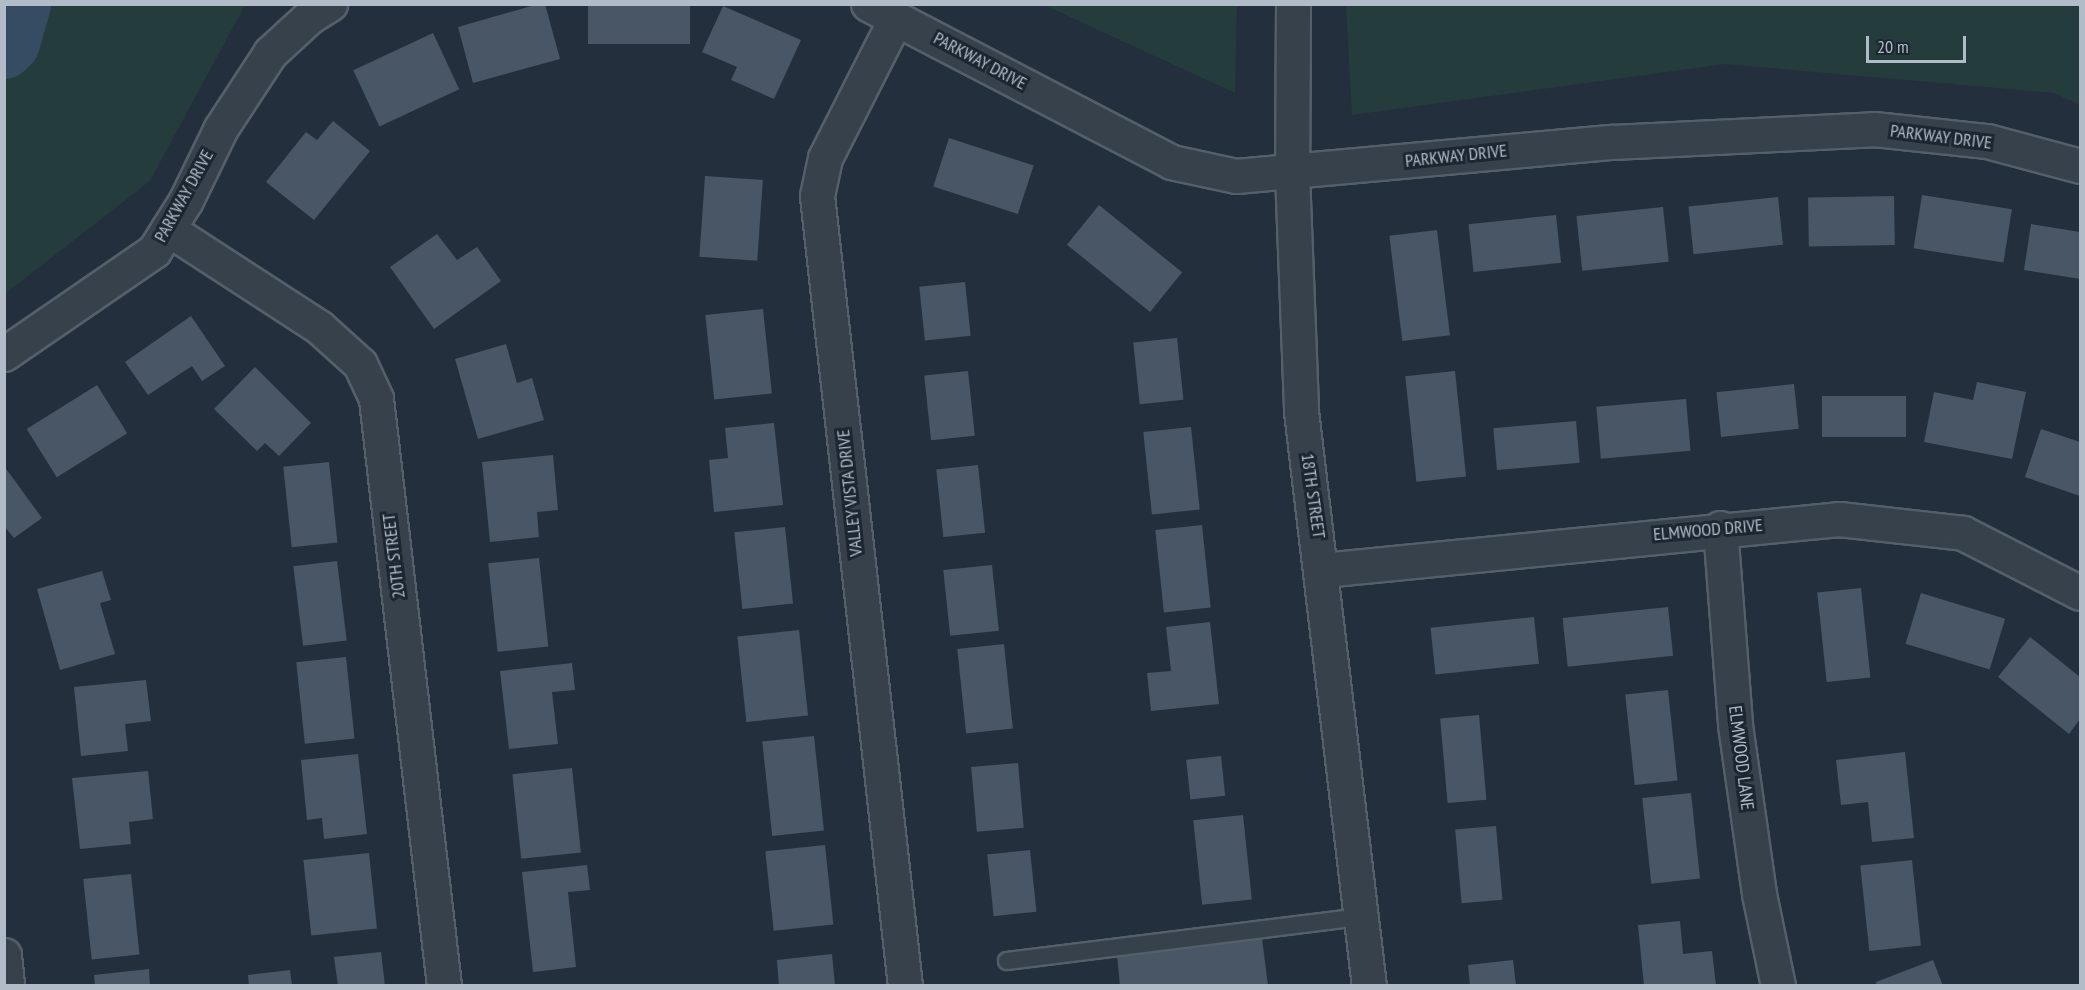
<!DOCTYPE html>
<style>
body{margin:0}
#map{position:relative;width:2085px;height:990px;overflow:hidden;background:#232f3c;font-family:"PT Sans Narrow",sans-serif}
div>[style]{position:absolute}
.green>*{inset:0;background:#253c3d}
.river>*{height:60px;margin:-30px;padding:0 30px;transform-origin:30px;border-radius:30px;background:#364c63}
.building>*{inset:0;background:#495665;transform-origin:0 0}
.roads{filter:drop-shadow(2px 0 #555f6a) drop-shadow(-2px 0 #555f6a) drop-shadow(0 2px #555f6a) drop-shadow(0 -2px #555f6a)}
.service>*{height:16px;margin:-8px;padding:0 8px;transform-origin:8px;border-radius:8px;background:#37414c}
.minor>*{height:33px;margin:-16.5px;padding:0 16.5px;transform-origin:16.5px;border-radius:16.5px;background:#37414c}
.tertiary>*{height:33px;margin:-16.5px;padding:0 16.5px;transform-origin:16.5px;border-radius:16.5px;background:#37414c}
span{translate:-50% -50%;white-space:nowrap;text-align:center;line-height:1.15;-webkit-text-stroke:6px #1c2631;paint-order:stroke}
.street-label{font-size:18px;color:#b2bcc8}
.frame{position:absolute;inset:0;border:6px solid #b2bcc8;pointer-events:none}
.scale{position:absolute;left:1866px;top:36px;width:100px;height:27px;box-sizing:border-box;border:3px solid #b2bcc8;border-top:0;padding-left:8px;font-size:18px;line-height:21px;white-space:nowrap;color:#b2bcc8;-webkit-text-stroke:4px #1c2631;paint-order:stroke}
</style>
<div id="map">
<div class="green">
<div style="clip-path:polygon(5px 4px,245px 5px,150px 181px,5px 294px)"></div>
<div style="clip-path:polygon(1044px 5px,1237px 5px,1235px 93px)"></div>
<div style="clip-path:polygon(1346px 5px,2080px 5px,2080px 105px,2054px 93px,1725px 64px,1352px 115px)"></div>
</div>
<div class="river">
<div style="left:4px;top:49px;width:8px;rotate:-45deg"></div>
<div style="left:10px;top:43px;width:41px;rotate:-74.2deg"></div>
</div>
<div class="building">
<div style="clip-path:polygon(538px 4px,545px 4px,560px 59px,473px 83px,458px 27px)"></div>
<div style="left:588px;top:4px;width:102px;height:40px"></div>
<div style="clip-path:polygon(723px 6px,801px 40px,774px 99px,731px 80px,737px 67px,702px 52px)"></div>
<div style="left:433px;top:33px;width:62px;height:88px;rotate:65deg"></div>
<div style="clip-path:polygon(333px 121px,370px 151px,314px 220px,266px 182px,306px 132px,317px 140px)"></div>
<div style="left:949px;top:138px;width:89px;height:51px;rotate:18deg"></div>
<div style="left:705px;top:176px;width:58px;height:81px;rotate:4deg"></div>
<div style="left:1922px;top:195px;width:91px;height:54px;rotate:9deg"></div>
<div style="left:1894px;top:196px;width:49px;height:86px;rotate:89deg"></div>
<div style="left:1778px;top:197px;width:48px;height:90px;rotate:84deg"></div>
<div style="left:1099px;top:205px;width:107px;height:51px;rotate:39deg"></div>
<div style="left:1663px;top:207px;width:55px;height:87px;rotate:84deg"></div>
<div style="left:1556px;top:215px;width:48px;height:88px;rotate:84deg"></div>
<div style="clip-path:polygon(2031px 224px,2080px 232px,2080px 279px,2024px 270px)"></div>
<div style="left:1437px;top:230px;width:106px;height:48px;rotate:83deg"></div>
<div style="clip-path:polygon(437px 234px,457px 260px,477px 247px,501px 281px,434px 329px,390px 267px)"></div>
<div style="left:965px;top:282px;width:54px;height:46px;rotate:84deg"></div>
<div style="left:763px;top:309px;width:85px;height:58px;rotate:84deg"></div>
<div style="clip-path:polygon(191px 316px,225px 366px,202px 381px,192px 366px,148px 395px,125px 362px)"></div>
<div style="left:1177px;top:338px;width:62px;height:44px;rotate:84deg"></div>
<div style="clip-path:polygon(506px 344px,517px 383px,532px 378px,544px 420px,478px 439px,455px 359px)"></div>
<div style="clip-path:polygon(255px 367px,311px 423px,279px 456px,265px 443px,257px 451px,214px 409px)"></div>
<div style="left:968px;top:371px;width:65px;height:44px;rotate:84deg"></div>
<div style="left:1455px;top:371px;width:106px;height:50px;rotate:84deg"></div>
<div style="clip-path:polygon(1977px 382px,2026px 392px,2012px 459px,1924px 442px,1934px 392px,1973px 400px)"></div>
<div style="left:1794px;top:384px;width:45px;height:78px;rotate:84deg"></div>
<div style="left:97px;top:385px;width:57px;height:83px;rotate:58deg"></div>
<div style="left:1822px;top:396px;width:84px;height:41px"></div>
<div style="left:1686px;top:399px;width:52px;height:90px;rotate:85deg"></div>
<div style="left:1576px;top:421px;width:42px;height:83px;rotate:85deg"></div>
<div style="clip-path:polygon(774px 423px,783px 505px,714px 512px,709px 460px,728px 458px,725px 428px)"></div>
<div style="left:1191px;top:427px;width:83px;height:48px;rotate:84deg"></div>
<div style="clip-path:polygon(2041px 429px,2080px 442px,2080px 496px,2025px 477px)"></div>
<div style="clip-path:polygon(553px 455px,558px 510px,537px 512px,539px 537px,490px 542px,482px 462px)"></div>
<div style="left:329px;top:462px;width:81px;height:46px;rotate:84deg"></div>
<div style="left:978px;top:465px;width:68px;height:42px;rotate:84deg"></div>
<div style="clip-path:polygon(4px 466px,42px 518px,14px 538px,4px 526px)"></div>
<div style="left:1202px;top:525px;width:83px;height:47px;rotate:84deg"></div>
<div style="left:785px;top:527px;width:77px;height:51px;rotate:84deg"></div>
<div style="left:539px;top:558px;width:89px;height:51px;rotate:84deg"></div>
<div style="left:337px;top:561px;width:80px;height:44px;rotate:83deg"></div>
<div style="left:992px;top:565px;width:66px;height:49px;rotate:84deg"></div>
<div style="clip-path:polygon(102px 571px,111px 600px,100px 603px,115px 654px,60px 670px,37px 589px)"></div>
<div style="left:1861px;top:588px;width:90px;height:44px;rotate:84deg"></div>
<div style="left:1921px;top:593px;width:88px;height:53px;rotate:17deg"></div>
<div style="left:1668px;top:607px;width:49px;height:106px;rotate:84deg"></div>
<div style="left:1534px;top:617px;width:47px;height:104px;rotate:84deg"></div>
<div style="clip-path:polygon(1210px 622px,1219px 704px,1151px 711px,1147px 673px,1171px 671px,1166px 627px)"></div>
<div style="left:799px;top:630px;width:86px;height:62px;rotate:84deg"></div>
<div style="clip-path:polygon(2030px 637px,2080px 677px,2080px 719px,2069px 734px,1998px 677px)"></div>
<div style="left:1004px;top:644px;width:85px;height:47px;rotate:84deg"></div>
<div style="left:346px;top:657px;width:82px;height:50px;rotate:84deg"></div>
<div style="clip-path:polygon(572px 663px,575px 690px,552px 692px,558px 744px,509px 749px,500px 671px)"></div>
<div style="clip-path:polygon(146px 680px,151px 721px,125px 724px,128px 751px,81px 756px,74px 687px)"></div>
<div style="left:1668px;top:690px;width:91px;height:43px;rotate:84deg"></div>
<div style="left:1479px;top:715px;width:85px;height:39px;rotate:85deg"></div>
<div style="left:814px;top:736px;width:95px;height:52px;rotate:84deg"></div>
<div style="clip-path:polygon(1905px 752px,1914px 838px,1872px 842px,1868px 802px,1841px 805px,1836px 760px)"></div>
<div style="clip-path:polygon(358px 754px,367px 834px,324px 839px,322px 818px,307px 820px,301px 760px)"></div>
<div style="left:1221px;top:756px;width:40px;height:35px;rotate:84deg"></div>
<div style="left:1018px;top:763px;width:65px;height:47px;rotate:85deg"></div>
<div style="left:572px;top:768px;width:85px;height:60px;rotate:84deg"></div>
<div style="clip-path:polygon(148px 771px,153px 819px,129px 822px,131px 844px,80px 849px,72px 778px)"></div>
<div style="left:1691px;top:793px;width:86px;height:49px;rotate:84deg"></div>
<div style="left:1243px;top:815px;width:85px;height:50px;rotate:84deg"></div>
<div style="left:1496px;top:826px;width:74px;height:41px;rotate:85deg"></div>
<div style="left:825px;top:845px;width:80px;height:60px;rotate:84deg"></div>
<div style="left:1030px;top:850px;width:62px;height:43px;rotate:84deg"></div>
<div style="left:369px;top:853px;width:76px;height:66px;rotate:84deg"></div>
<div style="left:1912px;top:860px;width:86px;height:52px;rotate:84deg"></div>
<div style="clip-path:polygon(587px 865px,590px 890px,568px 892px,576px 967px,533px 972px,522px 872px)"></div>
<div style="left:131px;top:874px;width:81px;height:48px;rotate:84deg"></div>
<div style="clip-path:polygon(1680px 921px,1683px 954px,1712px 951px,1716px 986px,1644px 986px,1638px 925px)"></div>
<div style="clip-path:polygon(1262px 938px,1268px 986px,1120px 986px,1117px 955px)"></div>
<div style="clip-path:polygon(381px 952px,385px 986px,338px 986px,334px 957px)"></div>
<div style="clip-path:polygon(832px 954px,835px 986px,779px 986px,777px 960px)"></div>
<div style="clip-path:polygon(1513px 960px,1516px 986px,1470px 986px,1468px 965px)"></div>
<div style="clip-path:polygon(1933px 960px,1943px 986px,1877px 986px,1876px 982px)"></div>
<div style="clip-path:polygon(149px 969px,150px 986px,95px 986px,94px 975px)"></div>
<div style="clip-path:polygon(290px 970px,292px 986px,249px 986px,248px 975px)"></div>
</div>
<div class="roads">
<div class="service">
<div style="left:1007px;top:961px;width:357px;rotate:-7.1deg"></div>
</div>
<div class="minor">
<div style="left:868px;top:4px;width:342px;rotate:27.5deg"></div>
<div style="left:1171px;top:162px;width:66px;rotate:12.2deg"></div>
<div style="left:1236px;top:176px;width:378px;rotate:-5.2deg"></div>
<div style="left:1612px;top:142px;width:262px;rotate:-2.8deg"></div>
<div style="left:1874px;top:129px;width:114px;rotate:6.1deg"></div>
<div style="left:1987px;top:141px;width:96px;rotate:15deg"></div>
<div style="left:896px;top:18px;width:157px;rotate:116.9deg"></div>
<div style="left:825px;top:158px;width:39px;rotate:102deg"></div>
<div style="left:817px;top:196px;width:795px;rotate:83.64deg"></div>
<div style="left:168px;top:229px;width:180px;rotate:33deg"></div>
<div style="left:319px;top:327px;width:55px;rotate:42.1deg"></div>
<div style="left:360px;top:364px;width:38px;rotate:65deg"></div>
<div style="left:376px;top:399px;width:591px;rotate:83.39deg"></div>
<div style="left:4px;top:354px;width:182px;rotate:-34.5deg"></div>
<div style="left:154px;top:251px;width:60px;rotate:-57.9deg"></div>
<div style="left:186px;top:200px;width:80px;rotate:-64.1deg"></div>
<div style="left:221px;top:128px;width:90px;rotate:-56.8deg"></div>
<div style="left:270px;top:53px;width:53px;rotate:-42.7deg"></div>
<div style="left:309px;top:17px;width:25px;rotate:-32deg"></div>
<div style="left:1720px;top:528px;width:198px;rotate:85.6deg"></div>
<div style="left:1735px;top:725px;width:171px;rotate:81.9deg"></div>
<div style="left:1759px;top:894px;width:94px;rotate:78.3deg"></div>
<div style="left:1323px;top:570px;width:519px;rotate:-5.64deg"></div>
<div style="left:1839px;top:519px;width:125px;rotate:6.4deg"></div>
<div style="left:1963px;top:533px;width:131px;rotate:27.1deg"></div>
<div style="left:4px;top:955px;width:31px;rotate:84deg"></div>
</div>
<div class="tertiary">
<div style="left:1293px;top:4px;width:169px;rotate:90.3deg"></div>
<div style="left:1292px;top:173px;width:238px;rotate:87.8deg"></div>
<div style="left:1301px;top:411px;width:579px;rotate:83.26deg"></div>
</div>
</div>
<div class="street-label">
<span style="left:980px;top:61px;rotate:28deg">PARKWAY DRIVE</span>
<span style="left:1941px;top:137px;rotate:7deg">PARKWAY DRIVE</span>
<span style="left:1456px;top:156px;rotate:-6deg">PARKWAY DRIVE</span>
<span style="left:184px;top:196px;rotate:-61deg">PARKWAY DRIVE</span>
<span style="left:850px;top:493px;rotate:-96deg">VALLEY VISTA DRIVE</span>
<span style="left:1313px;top:496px;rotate:82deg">18TH STREET</span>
<span style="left:1708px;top:530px;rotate:-5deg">ELMWOOD DRIVE</span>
<span style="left:394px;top:556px;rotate:-97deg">20TH STREET</span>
<span style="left:1741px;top:758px;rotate:83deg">ELMWOOD LANE</span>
</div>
<div class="frame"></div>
<div class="scale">20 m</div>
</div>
